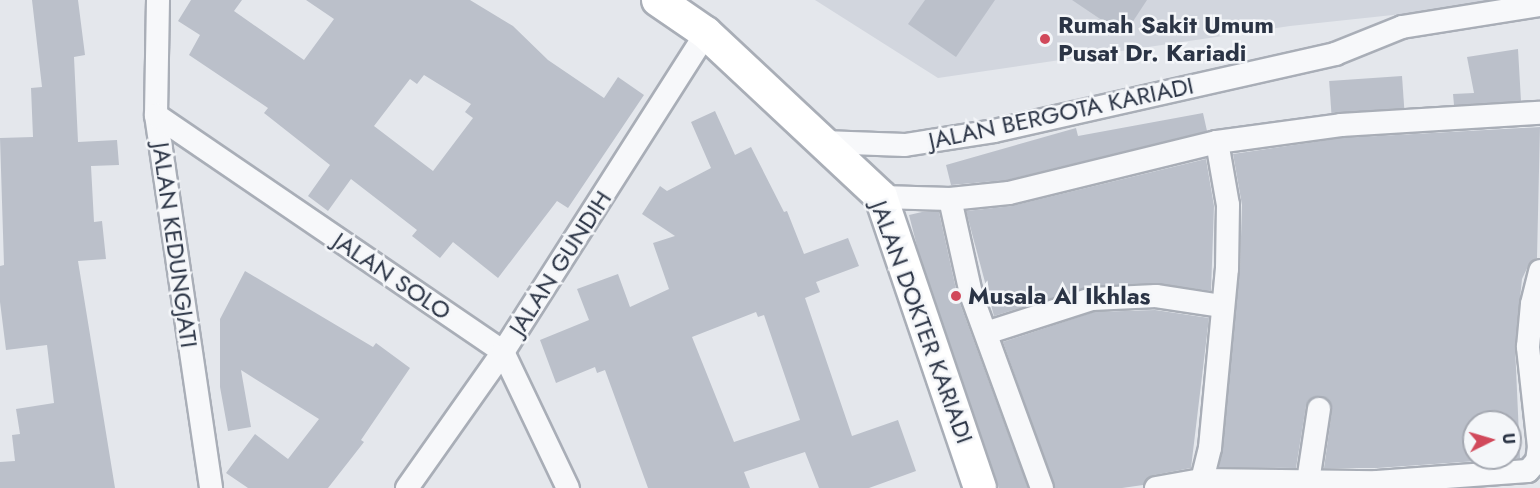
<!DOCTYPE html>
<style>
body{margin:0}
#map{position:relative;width:1540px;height:488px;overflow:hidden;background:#e4e7ec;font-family:Jost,sans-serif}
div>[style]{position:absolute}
.built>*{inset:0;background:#d2d6de}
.building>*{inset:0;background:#bbc0ca;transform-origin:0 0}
.roads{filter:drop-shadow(2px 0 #a9aeb7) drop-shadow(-2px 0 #a9aeb7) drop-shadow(0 2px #a9aeb7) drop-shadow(0 -2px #a9aeb7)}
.street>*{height:22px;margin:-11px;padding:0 11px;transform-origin:11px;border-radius:11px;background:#f7f8fa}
.secondary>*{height:32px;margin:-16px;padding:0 16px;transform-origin:16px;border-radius:16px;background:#fff}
.dots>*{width:16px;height:16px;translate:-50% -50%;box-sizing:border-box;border:3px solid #f4f6f9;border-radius:50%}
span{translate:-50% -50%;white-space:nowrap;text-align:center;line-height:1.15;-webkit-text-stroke:5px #f4f6f9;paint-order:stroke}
.poi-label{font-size:24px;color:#2b3445;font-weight:700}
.left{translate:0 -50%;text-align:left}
.street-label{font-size:24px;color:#2b3445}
.north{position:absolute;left:1462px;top:410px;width:60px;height:60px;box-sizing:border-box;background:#f4f6f9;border:2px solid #a4a8b1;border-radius:50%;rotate:85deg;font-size:16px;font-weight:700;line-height:24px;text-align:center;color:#2b3445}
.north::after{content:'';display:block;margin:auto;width:21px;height:27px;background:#d1495b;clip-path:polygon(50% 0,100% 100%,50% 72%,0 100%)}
</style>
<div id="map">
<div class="built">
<div style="clip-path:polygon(815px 0,1493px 0,1449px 9px,1290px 26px,938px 78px)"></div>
</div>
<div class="building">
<div style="clip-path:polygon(32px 0,78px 0,85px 55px,74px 57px,78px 142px,117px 140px,119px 165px,91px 166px,94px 222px,102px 221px,106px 259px,78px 261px,115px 488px,0 488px,0 462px,15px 461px,12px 435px,20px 434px,16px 409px,54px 403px,47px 345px,6px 350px,0 302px,0 266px,4px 265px,0 138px,33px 137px,31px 88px,42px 87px)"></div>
<div style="clip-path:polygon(evenodd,191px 0,242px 0,234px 11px,304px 60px,334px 19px,306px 0,470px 0,513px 26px,548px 60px,604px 98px,618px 77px,644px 95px,568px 208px,557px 201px,498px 278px,453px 242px,440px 258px,412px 236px,417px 230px,351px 179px,328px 211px,308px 196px,330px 165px,264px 113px,268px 108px,189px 55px,200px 35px,178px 21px,191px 0,424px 75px,471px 104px,465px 112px,473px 118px,433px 171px,374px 126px,410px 79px,417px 84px,424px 75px)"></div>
<div style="clip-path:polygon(925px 0,995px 0,956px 57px,908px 24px)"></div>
<div style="clip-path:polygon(1072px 0,1147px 0,1124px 35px)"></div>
<div style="clip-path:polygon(1518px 49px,1521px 101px,1454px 105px,1453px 94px,1474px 93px,1467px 57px)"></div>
<div style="left:1402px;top:76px;width:32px;height:73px;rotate:86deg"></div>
<div style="clip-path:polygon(evenodd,715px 111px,735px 155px,751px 147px,784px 212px,787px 211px,804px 254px,848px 238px,859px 266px,816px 282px,820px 292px,805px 298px,852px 436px,898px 420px,916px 471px,869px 488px,819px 488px,805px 452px,744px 472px,750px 488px,648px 488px,605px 370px,597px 373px,595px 367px,556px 383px,540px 340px,589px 320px,577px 289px,618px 274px,630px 307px,669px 289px,653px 243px,675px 236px,642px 214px,660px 186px,667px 191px,711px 168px,691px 122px,715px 111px,756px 312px,758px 317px,764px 315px,800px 420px,734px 442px,692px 337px,756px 312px)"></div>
<div style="clip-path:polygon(1203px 113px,1207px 131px,1007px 180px,951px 185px,946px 165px,1076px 128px,1078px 136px)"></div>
<div style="clip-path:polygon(evenodd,1540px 127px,1537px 258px,1530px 262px,1522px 279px,1515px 346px,1520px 458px,1377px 468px,1324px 468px,1332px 410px,1328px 399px,1320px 396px,1314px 397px,1306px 406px,1296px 468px,1219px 467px,1240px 269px,1242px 205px,1233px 154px,1342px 138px,1540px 127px,1474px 422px,1510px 422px,1510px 458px,1474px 458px,1474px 422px)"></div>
<div style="clip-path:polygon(1206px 159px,1214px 206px,1211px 291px,1156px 283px,1091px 286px,994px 316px,966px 211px,1012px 206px)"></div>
<div style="clip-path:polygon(922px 212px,939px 212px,958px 298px,1028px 488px,999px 488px,919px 254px,909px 215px)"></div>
<div style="clip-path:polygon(245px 271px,373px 347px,376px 343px,410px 368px,361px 440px,364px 442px,328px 488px,248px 488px,226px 473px,255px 434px,288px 459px,319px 419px,241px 370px,251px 427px,228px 431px,220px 387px,220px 319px)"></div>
<div style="clip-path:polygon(1155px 310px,1209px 318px,1191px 468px,1154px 475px,1143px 485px,1122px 488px,1055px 488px,1003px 342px,1094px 312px)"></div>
</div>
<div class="roads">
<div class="street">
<div style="left:158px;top:0;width:115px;rotate:91deg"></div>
<div style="left:156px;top:115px;width:377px;rotate:81.6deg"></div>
<div style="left:156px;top:115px;width:420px;rotate:34.3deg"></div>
<div style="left:503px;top:352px;width:151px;rotate:64.5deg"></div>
<div style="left:823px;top:142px;width:82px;rotate:2.1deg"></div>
<div style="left:905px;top:145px;width:90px;rotate:-8.9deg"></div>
<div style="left:994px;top:131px;width:350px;rotate:-12.7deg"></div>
<div style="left:1335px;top:54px;width:72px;rotate:-21.9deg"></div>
<div style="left:1402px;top:27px;width:140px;rotate:-9.1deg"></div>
<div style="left:881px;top:197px;width:69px;rotate:1.7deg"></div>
<div style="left:950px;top:199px;width:59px;rotate:-5.8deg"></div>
<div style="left:1009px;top:193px;width:214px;rotate:-13.8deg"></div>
<div style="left:1217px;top:142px;width:125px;rotate:-7.8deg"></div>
<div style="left:1341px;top:125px;width:199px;rotate:-3.5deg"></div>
<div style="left:950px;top:199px;width:97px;rotate:77.5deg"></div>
<div style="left:971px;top:294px;width:207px;rotate:69.9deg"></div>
<div style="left:986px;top:333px;width:111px;rotate:-17.8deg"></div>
<div style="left:1092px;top:299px;width:64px;rotate:-2.7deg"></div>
<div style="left:1156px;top:296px;width:67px;rotate:8.6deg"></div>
<div style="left:1202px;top:480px;width:33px;rotate:-76deg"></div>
<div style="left:1210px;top:448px;width:180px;rotate:-84.6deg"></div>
<div style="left:1227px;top:269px;width:64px;rotate:-89.1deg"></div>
<div style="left:1228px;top:205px;width:64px;rotate:-99.9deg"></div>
<div style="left:407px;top:488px;width:166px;rotate:-54.8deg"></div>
<div style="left:503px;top:352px;width:378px;rotate:-57.5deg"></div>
<div style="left:1156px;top:488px;width:47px;rotate:-9.9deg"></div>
<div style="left:1202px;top:480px;width:175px;rotate:0.7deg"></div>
<div style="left:1377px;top:482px;width:151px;rotate:-4.2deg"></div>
<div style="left:1528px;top:471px;width:13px;rotate:-48deg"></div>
<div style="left:1537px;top:461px;width:14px;rotate:-82deg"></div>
<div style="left:1539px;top:447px;width:101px;rotate:-96.3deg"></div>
<div style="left:1528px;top:347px;width:43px;rotate:-84.7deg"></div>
<div style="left:1532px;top:304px;width:34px;rotate:-76deg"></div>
<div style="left:1307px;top:488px;width:80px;rotate:-81.4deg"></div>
</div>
<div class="secondary">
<div style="left:658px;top:0;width:58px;rotate:34.5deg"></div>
<div style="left:706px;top:33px;width:240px;rotate:43.1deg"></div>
<div style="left:881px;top:197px;width:307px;rotate:71.2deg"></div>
</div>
</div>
<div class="dots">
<div style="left:1045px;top:39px;background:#d1495b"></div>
<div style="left:956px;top:296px;background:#d1495b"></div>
</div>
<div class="poi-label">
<span class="left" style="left:1058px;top:39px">Rumah Sakit Umum<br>Pusat Dr. Kariadi</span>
<span class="left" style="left:968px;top:296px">Musala Al Ikhlas</span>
</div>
<div class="street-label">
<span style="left:1061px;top:113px;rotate:-12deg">JALAN BERGOTA KARIADI</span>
<span style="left:175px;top:245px;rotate:82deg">JALAN KEDUNGJATI</span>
<span style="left:560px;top:263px;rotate:-57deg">JALAN GUNDIH</span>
<span style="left:392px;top:276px;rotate:34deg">JALAN SOLO</span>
<span style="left:922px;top:322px;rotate:70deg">JALAN DOKTER KARIADI</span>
</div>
<div class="north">U</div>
</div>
